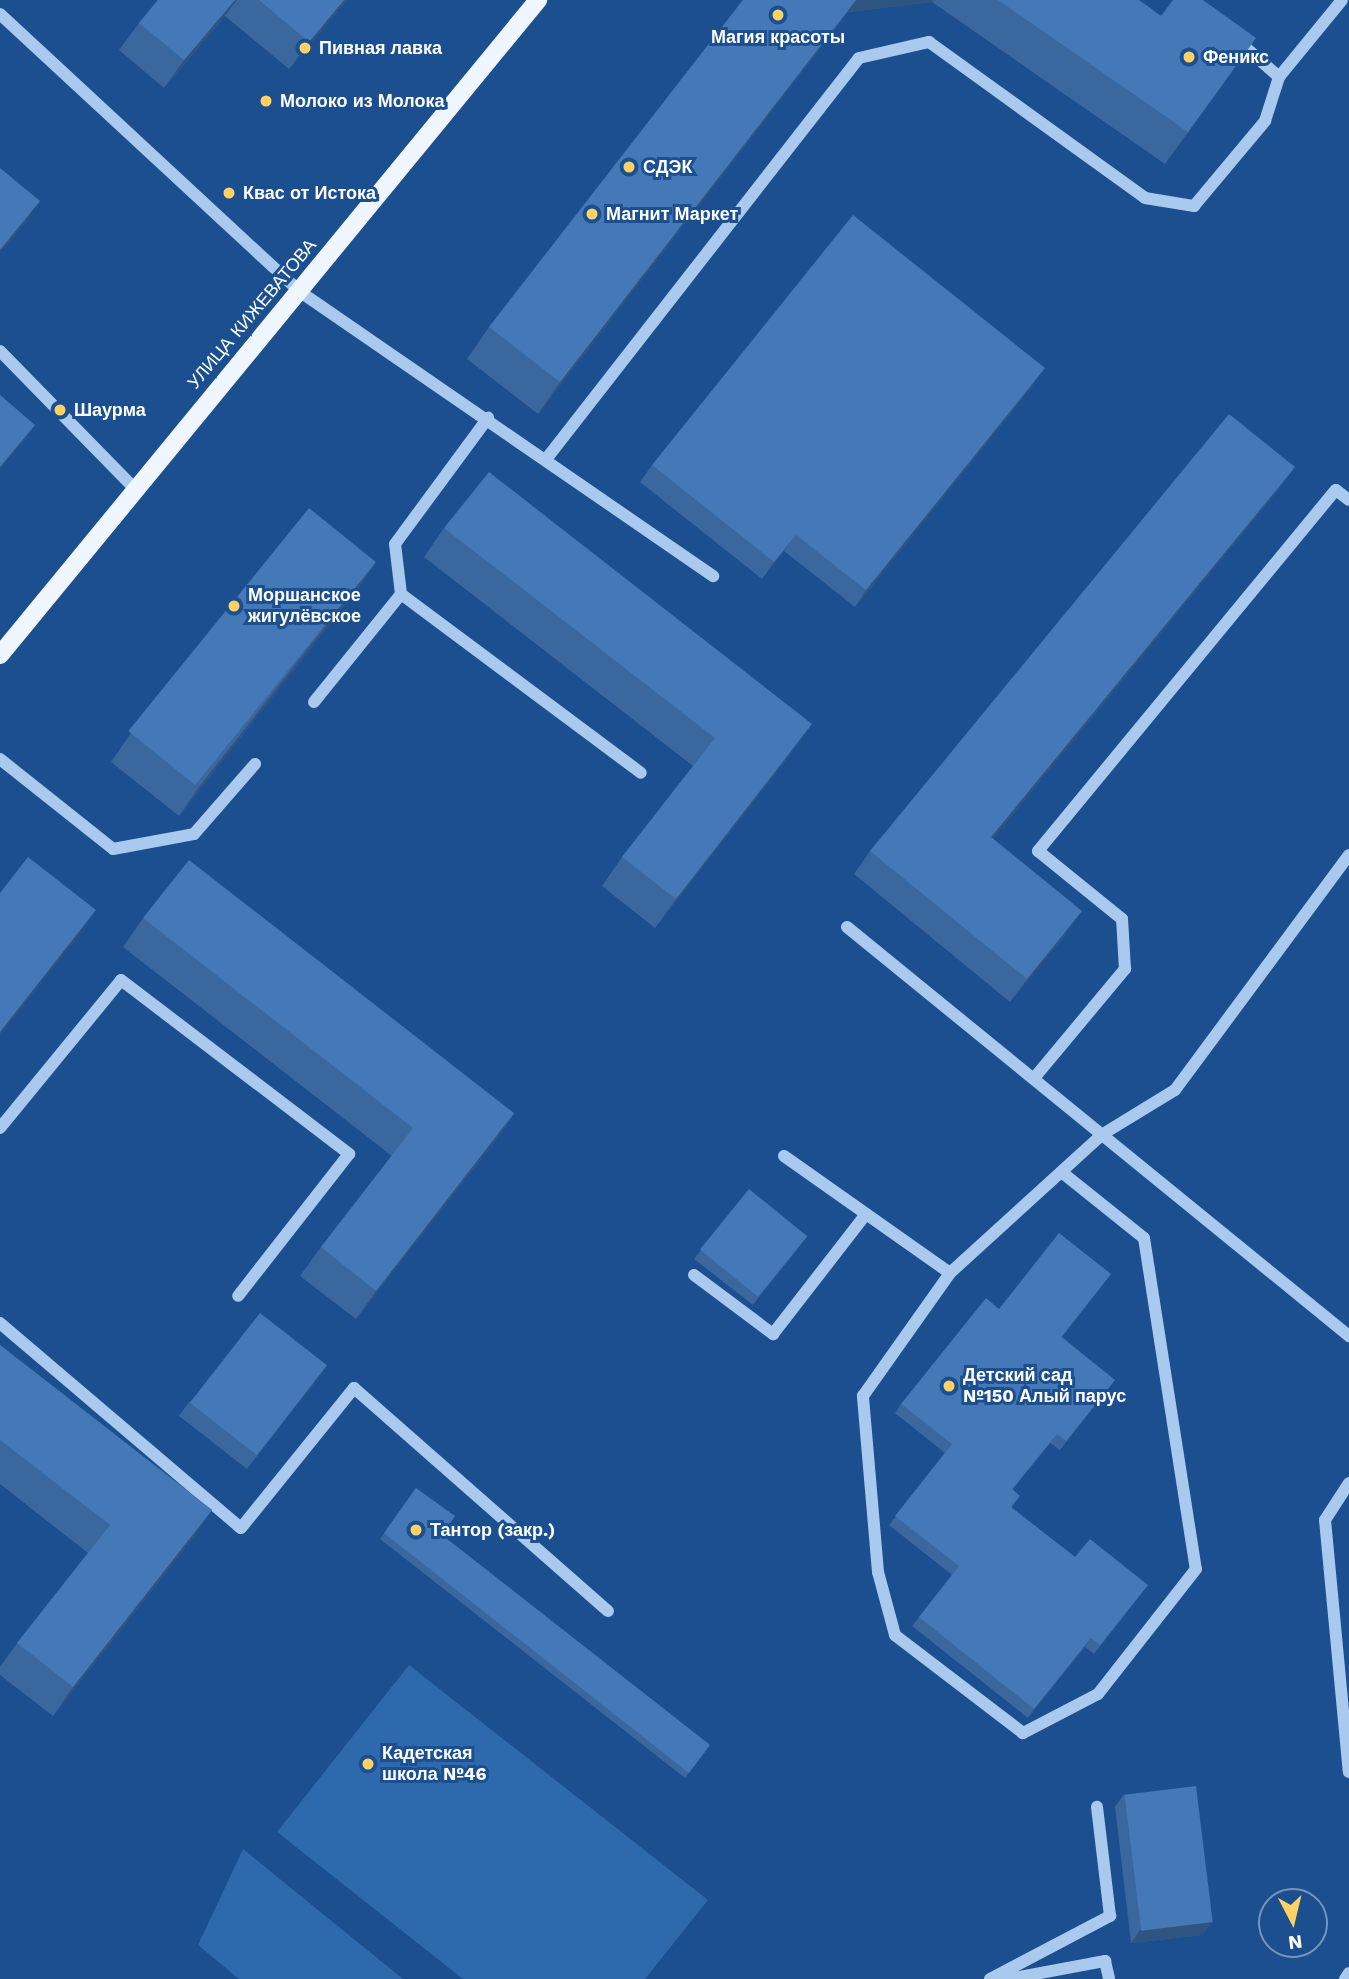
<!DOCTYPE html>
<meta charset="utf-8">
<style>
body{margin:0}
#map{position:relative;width:1349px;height:1979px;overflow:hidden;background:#1b4f8f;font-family:"Work Sans",sans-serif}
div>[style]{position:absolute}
.green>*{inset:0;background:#2e69ad}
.minor>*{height:12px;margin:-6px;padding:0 6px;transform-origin:6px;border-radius:6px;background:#a9c9ee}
.major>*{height:18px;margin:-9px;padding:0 9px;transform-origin:9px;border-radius:9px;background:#f0f6ff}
.wall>*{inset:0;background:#3a679d}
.shaded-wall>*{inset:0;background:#305480}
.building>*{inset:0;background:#4478b7;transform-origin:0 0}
.dots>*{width:19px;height:19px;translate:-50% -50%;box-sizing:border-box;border:4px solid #1b4f8f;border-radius:50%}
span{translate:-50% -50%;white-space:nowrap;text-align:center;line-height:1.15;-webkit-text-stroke:6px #1b4f8f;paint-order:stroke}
.poi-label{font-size:18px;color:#fff;font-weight:700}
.left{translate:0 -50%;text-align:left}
.street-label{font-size:18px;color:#fff}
.north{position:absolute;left:1258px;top:1888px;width:70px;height:70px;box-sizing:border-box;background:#1b4f8f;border:2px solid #7695bc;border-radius:50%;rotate:173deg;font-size:19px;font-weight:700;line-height:28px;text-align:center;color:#fff}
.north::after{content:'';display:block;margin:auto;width:24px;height:32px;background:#ffd166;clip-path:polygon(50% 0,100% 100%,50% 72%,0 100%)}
</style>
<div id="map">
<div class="green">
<div style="clip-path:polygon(409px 1665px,708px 1900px,645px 1979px,463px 1979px,277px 1832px)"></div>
<div style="clip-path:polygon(243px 1849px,403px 1979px,239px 1979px,198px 1945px)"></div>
</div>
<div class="minor">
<div style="left:0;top:14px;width:408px;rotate:42.8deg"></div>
<div style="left:299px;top:291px;width:503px;rotate:34.54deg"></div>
<div style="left:1279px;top:77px;width:99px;rotate:-50.7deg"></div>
<div style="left:0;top:351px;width:192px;rotate:45.6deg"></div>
<div style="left:547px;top:458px;width:507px;rotate:-52.05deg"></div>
<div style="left:859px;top:58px;width:72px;rotate:-12.9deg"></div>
<div style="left:929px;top:42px;width:266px;rotate:35.8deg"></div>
<div style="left:1145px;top:198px;width:50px;rotate:9.3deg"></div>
<div style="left:1194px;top:206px;width:111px;rotate:-50.1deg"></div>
<div style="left:1265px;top:121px;width:46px;rotate:-72.3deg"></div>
<div style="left:1279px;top:77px;width:56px;rotate:-138.6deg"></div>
<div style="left:401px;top:594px;width:299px;rotate:36.7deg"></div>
<div style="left:314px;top:702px;width:139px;rotate:-51.1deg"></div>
<div style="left:401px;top:594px;width:50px;rotate:-96.8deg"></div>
<div style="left:395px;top:544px;width:157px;rotate:-53.6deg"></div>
<div style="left:0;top:759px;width:144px;rotate:38.5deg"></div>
<div style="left:113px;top:849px;width:82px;rotate:-10.5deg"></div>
<div style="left:194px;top:834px;width:93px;rotate:-48.9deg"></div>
<div style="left:847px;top:927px;width:648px;rotate:39.17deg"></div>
<div style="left:1035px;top:1077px;width:141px;rotate:-50.2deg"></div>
<div style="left:1125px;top:969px;width:50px;rotate:-93.4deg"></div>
<div style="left:1122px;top:919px;width:108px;rotate:-141deg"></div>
<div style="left:1038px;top:851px;width:468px;rotate:-50.5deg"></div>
<div style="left:1336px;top:490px;width:16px;rotate:38deg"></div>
<div style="left:0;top:1128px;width:191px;rotate:-50.7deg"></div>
<div style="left:121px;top:980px;width:287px;rotate:37.3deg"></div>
<div style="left:349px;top:1154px;width:180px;rotate:128deg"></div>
<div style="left:784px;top:1156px;width:203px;rotate:35.2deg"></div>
<div style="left:1064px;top:1174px;width:102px;rotate:38.7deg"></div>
<div style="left:1144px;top:1238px;width:335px;rotate:81.1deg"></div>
<div style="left:1196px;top:1569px;width:159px;rotate:128.1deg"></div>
<div style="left:1098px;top:1694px;width:85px;rotate:152.5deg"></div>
<div style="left:1023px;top:1733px;width:161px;rotate:-142.6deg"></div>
<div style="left:895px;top:1635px;width:65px;rotate:-105.1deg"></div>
<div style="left:878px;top:1572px;width:177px;rotate:-94.9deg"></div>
<div style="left:863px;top:1396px;width:151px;rotate:-54.7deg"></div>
<div style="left:950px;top:1273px;width:207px;rotate:-42.3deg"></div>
<div style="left:1103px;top:1134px;width:84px;rotate:-31.4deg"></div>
<div style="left:1175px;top:1090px;width:292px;rotate:-53.5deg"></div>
<div style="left:694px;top:1275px;width:99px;rotate:36.8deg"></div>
<div style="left:773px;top:1334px;width:152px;rotate:-52.2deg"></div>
<div style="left:0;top:1323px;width:316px;rotate:40.4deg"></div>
<div style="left:241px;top:1528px;width:180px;rotate:-51.1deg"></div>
<div style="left:354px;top:1388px;width:338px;rotate:41.3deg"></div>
<div style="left:1349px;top:1483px;width:44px;rotate:123deg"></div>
<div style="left:1325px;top:1520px;width:253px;rotate:84.6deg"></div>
<div style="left:990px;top:1979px;width:136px;rotate:-27.7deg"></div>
<div style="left:1110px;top:1916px;width:110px;rotate:-96.8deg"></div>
<div style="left:1008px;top:1979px;width:99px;rotate:-10.5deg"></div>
<div style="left:1105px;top:1961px;width:18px;rotate:77deg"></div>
<div style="left:1345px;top:1979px;width:7px;rotate:-56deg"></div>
</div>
<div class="major">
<div style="left:0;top:655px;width:848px;rotate:-50.6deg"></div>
</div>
<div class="wall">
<div style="clip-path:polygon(158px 0,347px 0,289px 69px,225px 16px,164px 88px,119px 50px,139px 23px)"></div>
<div style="clip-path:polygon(743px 0,1139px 0,1161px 16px,1233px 71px,1165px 164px,932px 2px,848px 12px,538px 414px,467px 359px,489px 327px)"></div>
<div style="clip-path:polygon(1033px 385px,855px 607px,784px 551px,762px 579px,640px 482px,652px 465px)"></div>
<div style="clip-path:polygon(1295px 467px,1278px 490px,993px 838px,1066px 934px,1010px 1002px,854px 874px,870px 851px)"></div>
<div style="clip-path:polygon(444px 528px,792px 752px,655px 928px,602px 886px,622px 857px,693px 766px,424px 557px)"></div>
<div style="clip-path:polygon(376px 562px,356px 591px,179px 816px,111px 762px,131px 733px)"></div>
<div style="clip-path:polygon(143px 918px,514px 1114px,494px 1142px,356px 1319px,300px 1276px,321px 1247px,392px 1156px,123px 947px)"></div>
<div style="clip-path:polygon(801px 1245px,753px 1305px,694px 1259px,701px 1250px)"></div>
<div style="clip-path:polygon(1111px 1274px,1062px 1337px,1115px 1380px,1060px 1450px,1050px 1443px,1013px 1489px,1012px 1508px,1075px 1557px,1148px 1585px,1094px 1654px,1085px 1647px,1028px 1718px,912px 1626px,952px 1575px,889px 1525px,945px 1453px,895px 1413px,901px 1404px,999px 1309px)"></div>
<div style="clip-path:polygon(0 1345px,212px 1510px,192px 1539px,53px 1716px,0 1675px,0 1667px,17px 1643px,88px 1553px,0 1484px)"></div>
<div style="clip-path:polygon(327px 1365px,247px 1469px,179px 1416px,189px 1402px)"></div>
<div style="clip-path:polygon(416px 1488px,442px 1535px,710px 1745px,685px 1778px,380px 1539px)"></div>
<div style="clip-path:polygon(1124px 1794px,1212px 1922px,1202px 1935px,1131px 1943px,1115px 1807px)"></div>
</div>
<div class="shaded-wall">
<div style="clip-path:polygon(235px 0,237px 0,225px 16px,164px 88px,184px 60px)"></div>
<div style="clip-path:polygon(344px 0,347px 0,289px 69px,309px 42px)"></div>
<div style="clip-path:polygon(856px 0,934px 0,932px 2px,848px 12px,538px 414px,560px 382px)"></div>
<div style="clip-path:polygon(1256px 38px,1233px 71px,1165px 164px,1188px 132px)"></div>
<div style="clip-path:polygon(40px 201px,24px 224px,0 253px,0 250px)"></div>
<div style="clip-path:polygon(1045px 368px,1033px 385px,855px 607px,866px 590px)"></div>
<div style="clip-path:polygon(35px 425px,26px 438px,0 469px,0 467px)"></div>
<div style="clip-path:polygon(1295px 467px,1278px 490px,975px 860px,991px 837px)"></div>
<div style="clip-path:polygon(796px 535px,784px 551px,762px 579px,774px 562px)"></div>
<div style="clip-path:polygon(376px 562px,356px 591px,179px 816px,199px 787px)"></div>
<div style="clip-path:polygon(812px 724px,792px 752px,655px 928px,676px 899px)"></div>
<div style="clip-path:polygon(96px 910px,76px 939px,0 1035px,0 1032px)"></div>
<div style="clip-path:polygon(1082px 911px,1066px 934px,1010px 1002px,1027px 979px)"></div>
<div style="clip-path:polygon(514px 1113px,494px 1142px,356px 1319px,376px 1291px)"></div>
<div style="clip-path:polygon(807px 1236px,801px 1245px,753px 1305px,759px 1296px)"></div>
<div style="clip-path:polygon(327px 1365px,318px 1379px,247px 1469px)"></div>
<div style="clip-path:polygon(212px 1510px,192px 1539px,53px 1716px,73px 1687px)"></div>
<div style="clip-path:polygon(1091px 1638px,1085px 1647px,1028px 1718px,1034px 1709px)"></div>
<div style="clip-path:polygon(1212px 1922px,1202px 1935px,1131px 1943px,1140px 1930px)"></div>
</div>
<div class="building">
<div style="clip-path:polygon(158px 0,235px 0,184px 60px,139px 23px)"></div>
<div style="clip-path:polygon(259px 0,344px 0,309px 42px)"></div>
<div style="clip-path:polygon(743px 0,856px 0,560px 382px,489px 327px)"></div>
<div style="clip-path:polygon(998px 0,1139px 0,1161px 16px,1173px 0,1203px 0,1256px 38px,1188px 132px)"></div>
<div style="clip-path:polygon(0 168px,40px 201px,0 250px)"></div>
<div style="clip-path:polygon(853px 215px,1045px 368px,866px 590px,796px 535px,774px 562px,652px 465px)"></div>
<div style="clip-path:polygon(0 395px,35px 425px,0 467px)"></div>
<div style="clip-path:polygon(1229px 414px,1295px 467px,991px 837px,1082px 911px,1027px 979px,870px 851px)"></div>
<div style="clip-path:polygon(489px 472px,812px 724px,676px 899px,622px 857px,715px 738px,444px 528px)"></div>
<div style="left:309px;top:508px;width:86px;height:287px;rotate:39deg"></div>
<div style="clip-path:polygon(28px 857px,96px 910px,0 1032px,0 893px)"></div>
<div style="clip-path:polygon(189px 860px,514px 1113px,376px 1291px,321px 1247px,413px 1128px,143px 918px)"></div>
<div style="left:749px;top:1189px;width:75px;height:78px;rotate:39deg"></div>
<div style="clip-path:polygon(1059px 1233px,1111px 1274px,1061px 1337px,1115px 1380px,1066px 1441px,1057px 1434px,1012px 1489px,1020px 1496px,1011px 1507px,1075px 1557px,1090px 1539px,1148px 1585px,1100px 1645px,1091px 1638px,1034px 1709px,919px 1617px,959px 1566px,895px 1516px,952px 1444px,901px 1404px,986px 1298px,999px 1309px)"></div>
<div style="left:260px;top:1313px;width:85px;height:114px;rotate:38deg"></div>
<div style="clip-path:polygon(0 1345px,212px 1510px,73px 1687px,17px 1643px,110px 1525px,0 1440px)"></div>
<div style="clip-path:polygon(416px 1488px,455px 1516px,442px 1535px,710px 1745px,689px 1773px,384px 1533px)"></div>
<div style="left:1196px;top:1786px;width:137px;height:72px;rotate:83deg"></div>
</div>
<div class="dots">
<div style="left:778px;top:15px;background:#ffd166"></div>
<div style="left:305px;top:48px;background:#ffd166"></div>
<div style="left:1189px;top:57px;background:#ffd166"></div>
<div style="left:266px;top:101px;background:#ffd166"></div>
<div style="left:629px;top:167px;background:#ffd166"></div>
<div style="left:229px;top:193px;background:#ffd166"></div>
<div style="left:592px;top:214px;background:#ffd166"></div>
<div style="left:60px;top:410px;background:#ffd166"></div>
<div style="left:234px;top:606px;background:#ffd166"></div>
<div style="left:949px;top:1386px;background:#ffd166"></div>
<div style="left:416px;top:1530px;background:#ffd166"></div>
<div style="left:368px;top:1764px;background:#ffd166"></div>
</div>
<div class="poi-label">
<span style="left:778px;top:37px">Магия красоты</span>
<span class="left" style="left:319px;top:48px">Пивная лавка</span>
<span class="left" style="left:1203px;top:57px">Феникс</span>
<span class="left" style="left:280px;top:101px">Молоко из Молока</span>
<span class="left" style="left:643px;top:167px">СДЭК</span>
<span class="left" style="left:243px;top:193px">Квас от Истока</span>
<span class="left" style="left:606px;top:214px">Магнит Маркет</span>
<span class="left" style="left:74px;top:410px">Шаурма</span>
<span class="left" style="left:248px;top:606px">Моршанское<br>жигулёвское</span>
<span class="left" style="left:963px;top:1386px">Детский сад<br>№150 Алый парус</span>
<span class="left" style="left:430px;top:1530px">Тантор (закр.)</span>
<span class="left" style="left:382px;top:1764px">Кадетская<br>школа №46</span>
</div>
<div class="street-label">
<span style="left:252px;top:314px;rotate:-50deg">УЛИЦА КИЖЕВАТОВА</span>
</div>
<div class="north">N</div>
</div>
